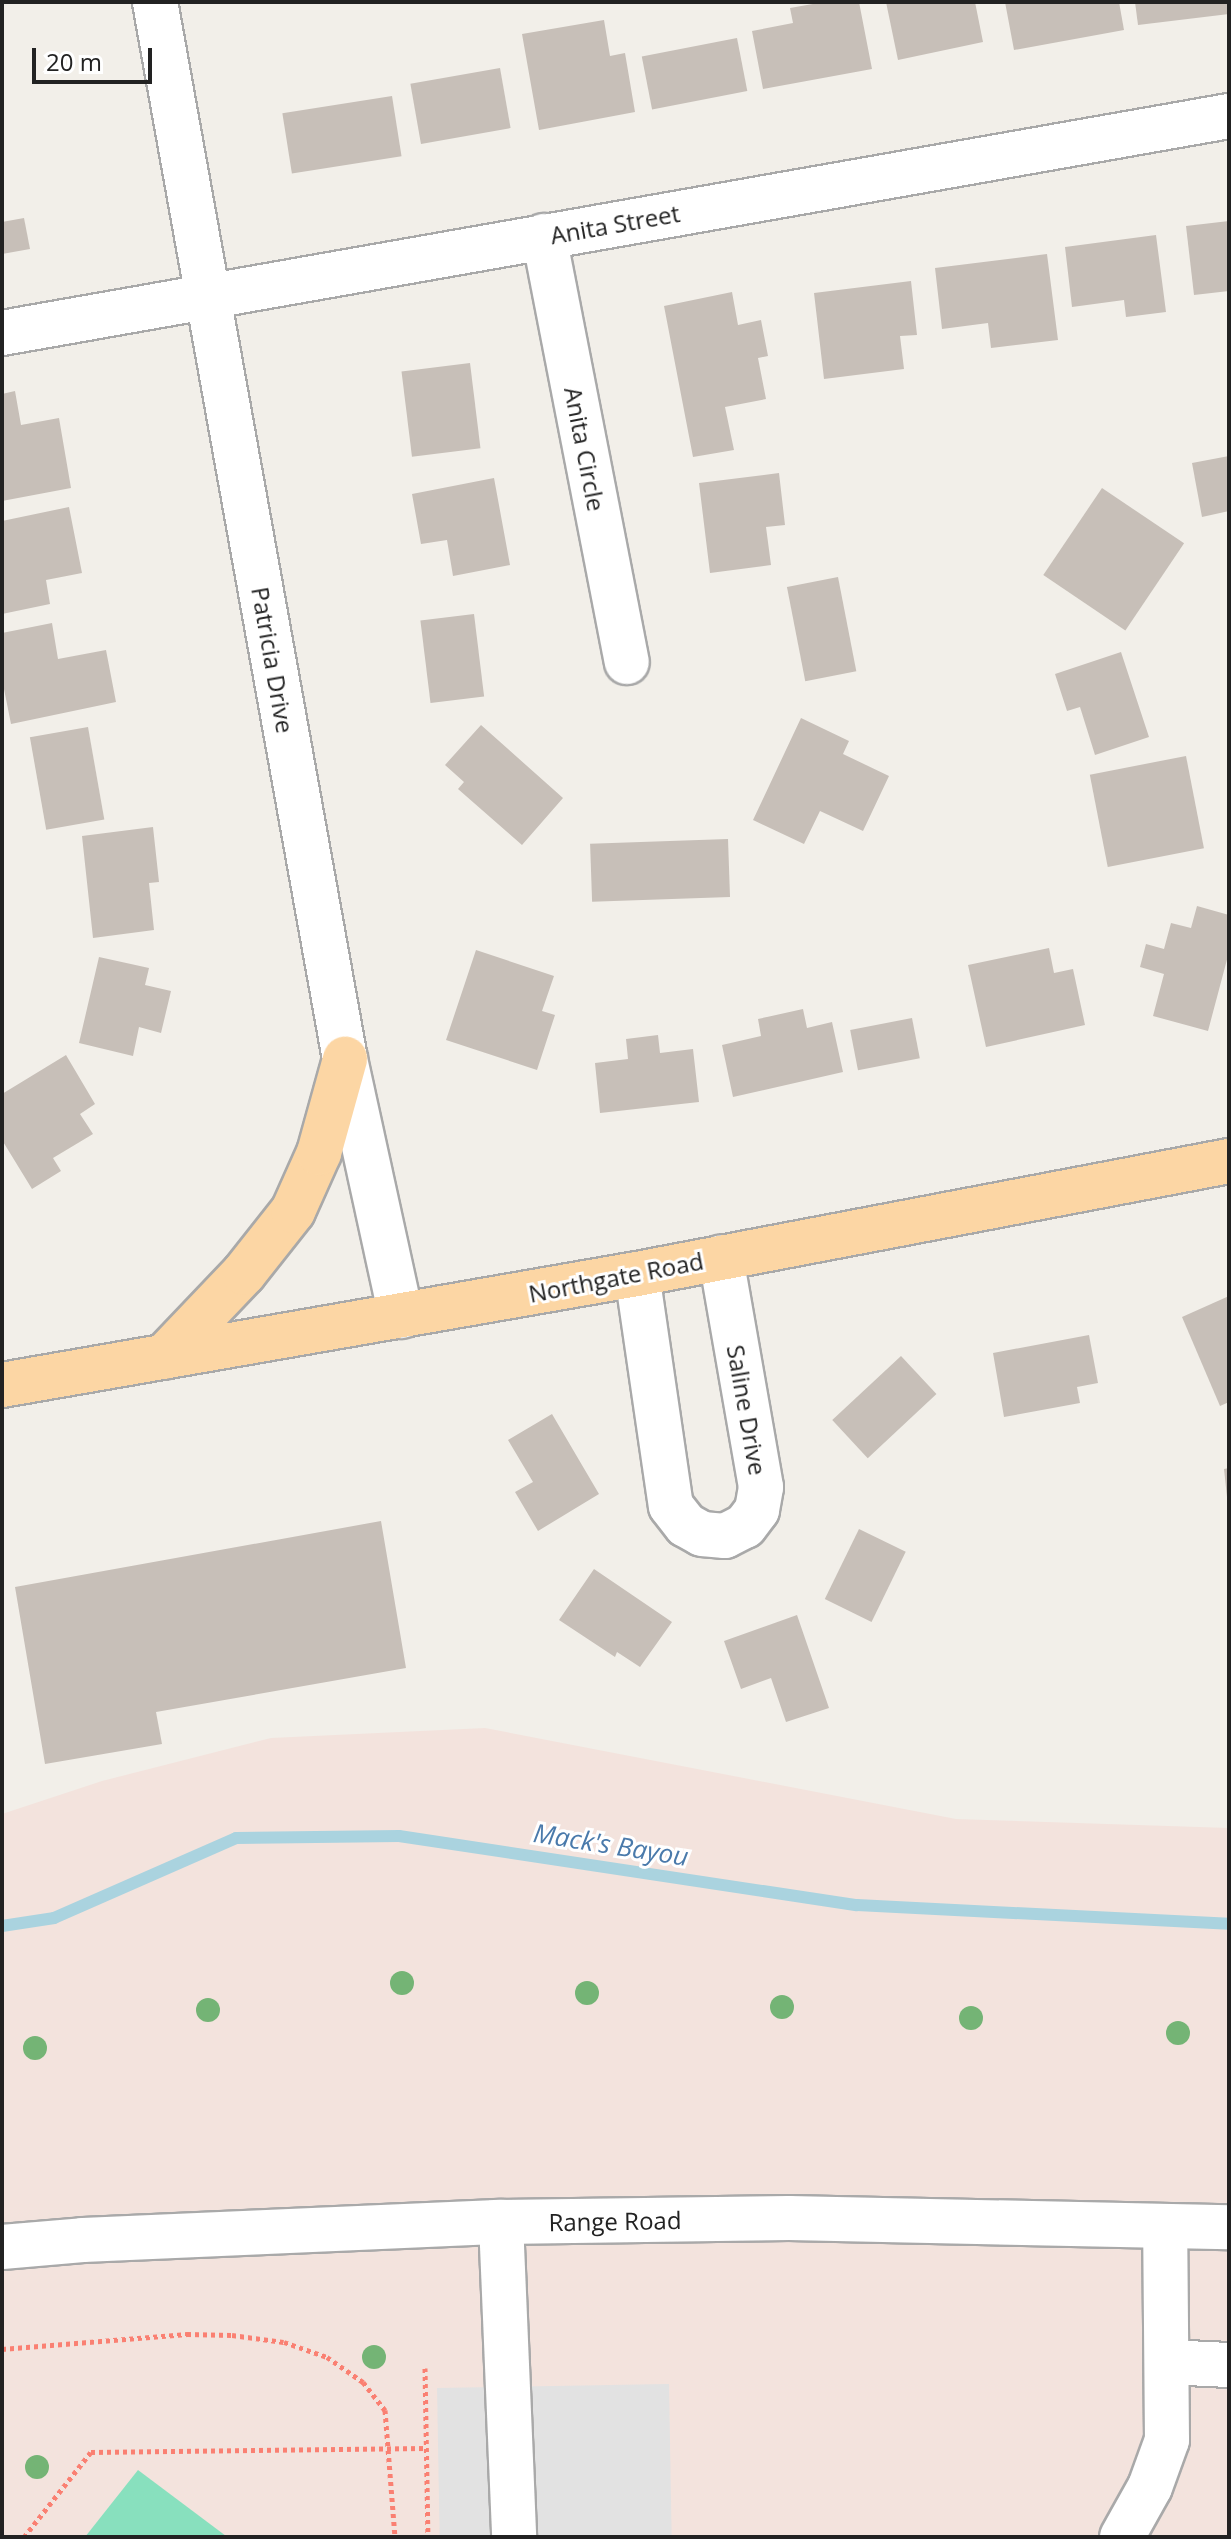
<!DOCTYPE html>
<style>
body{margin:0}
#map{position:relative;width:1231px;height:2539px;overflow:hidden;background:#f2efe9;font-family:"Open Sans",sans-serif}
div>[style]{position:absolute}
.military>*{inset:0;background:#f3e3dd}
.pitch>*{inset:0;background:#88e0be}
.parking>*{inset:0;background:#e2e2e2;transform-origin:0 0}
.stream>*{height:12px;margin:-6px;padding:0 6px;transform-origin:6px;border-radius:6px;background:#aad3df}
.building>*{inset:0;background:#c7bfb8;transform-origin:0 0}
.path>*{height:5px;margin-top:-2.5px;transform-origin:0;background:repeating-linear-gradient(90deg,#fa8072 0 4px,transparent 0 8px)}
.roads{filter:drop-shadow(2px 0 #a9a9a9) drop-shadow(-2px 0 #a9a9a9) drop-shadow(0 2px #a9a9a9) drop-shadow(0 -2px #a9a9a9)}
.minor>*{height:44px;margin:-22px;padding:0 22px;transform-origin:22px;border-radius:22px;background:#fff}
.major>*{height:44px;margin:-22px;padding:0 22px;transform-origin:22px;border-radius:22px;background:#fcd6a4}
.trees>*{width:24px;height:24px;margin:-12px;border-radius:50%;background:#74b475}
span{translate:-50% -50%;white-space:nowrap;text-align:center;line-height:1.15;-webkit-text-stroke:6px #fff;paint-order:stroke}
.street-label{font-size:24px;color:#222}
.water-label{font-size:26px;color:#4a7aab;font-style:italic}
.frame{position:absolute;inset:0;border:4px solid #222;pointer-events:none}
.scale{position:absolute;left:32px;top:48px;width:120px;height:36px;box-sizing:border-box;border:4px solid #222;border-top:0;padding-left:10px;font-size:24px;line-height:28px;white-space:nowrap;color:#222;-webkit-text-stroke:6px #fff;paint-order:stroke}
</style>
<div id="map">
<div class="military">
<div style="clip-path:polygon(485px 1728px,956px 1819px,1229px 1828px,1229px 2537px,2px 2537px,2px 1814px,102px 1781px,271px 1738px)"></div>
</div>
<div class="pitch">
<div style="clip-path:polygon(138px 2470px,226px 2536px,226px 2537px,85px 2537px)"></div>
</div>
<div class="parking">
<div style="left:669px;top:2384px;width:153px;height:232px;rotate:89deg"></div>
</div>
<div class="stream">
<div style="left:2px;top:1926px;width:53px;rotate:-8.7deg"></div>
<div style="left:54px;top:1918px;width:199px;rotate:-23.7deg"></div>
<div style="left:236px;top:1838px;width:163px;rotate:-0.7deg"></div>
<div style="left:399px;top:1836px;width:463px;rotate:8.6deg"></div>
<div style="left:857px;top:1905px;width:372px;rotate:2.9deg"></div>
</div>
<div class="building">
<div style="clip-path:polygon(824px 2px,859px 2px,872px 69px,763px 89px,752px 31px,793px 23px,790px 8px)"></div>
<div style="clip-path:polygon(886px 2px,975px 2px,983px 42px,898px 60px)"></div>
<div style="clip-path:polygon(1005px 2px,1119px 2px,1124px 30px,1014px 50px)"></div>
<div style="clip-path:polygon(1135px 2px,1229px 2px,1229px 14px,1138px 25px)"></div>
<div style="clip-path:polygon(604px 20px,610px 56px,625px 53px,635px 112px,539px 130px,522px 34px)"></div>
<div style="left:737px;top:38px;width:54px;height:97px;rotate:79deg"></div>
<div style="left:500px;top:68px;width:61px;height:91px;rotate:80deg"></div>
<div style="left:392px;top:96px;width:61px;height:111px;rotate:81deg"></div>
<div style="clip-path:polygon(24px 218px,30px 249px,2px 254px,2px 222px)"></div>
<div style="clip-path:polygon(1229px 221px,1229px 291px,1194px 295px,1186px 226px)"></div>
<div style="clip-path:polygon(1156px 235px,1166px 312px,1126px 317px,1124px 300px,1072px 307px,1065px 247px)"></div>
<div style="clip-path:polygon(1047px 254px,1058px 340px,991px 348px,988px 323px,942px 329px,935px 268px)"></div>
<div style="clip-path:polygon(911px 281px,917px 335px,900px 336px,904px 369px,824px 379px,814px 293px)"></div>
<div style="clip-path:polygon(732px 292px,738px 325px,761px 320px,768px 356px,758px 358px,766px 399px,725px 407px,734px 450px,693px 457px,664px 306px)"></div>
<div style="left:470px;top:363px;width:86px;height:69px;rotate:83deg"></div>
<div style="clip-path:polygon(15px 391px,21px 425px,59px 418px,71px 488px,2px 501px,2px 394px)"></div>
<div style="clip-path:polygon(1229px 456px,1229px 511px,1202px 517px,1192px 463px)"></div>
<div style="clip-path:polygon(779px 473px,785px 525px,766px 527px,771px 565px,710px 573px,699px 483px)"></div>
<div style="clip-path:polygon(494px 478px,510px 565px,453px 576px,447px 540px,421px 544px,412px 494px)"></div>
<div style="left:1102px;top:488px;width:99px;height:105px;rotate:34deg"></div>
<div style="clip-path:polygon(69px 507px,82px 573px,46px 580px,50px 604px,2px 614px,2px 521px)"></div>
<div style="left:838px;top:577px;width:96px;height:52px;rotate:79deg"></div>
<div style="left:474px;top:614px;width:83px;height:54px;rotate:83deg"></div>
<div style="clip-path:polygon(52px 623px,58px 659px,106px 650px,116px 702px,11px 724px,2px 679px,2px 633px)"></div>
<div style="clip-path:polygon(1121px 652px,1149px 737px,1095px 755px,1080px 707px,1067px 711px,1055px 674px)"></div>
<div style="clip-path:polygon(801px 718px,849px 741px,843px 754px,889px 776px,863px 831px,820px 811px,804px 844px,753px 820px)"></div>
<div style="clip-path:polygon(481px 725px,563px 798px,522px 845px,458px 789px,464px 782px,445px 765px)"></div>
<div style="left:88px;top:727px;width:94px;height:59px;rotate:80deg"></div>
<div style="left:1186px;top:756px;width:94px;height:98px;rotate:79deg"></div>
<div style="clip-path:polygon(153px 827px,159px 882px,149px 883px,154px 930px,93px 938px,82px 836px)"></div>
<div style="left:728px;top:839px;width:58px;height:138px;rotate:88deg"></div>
<div style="clip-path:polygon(1197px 906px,1229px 915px,1229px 952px,1208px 1031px,1153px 1016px,1164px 974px,1140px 967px,1146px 944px,1164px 949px,1171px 923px,1191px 928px)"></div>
<div style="clip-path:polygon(1049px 948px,1054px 973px,1073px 969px,1085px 1025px,986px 1047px,968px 965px)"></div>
<div style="clip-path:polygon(476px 950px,554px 976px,542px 1011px,555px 1015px,537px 1070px,446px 1040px)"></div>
<div style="clip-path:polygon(99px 957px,149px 968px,145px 985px,171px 991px,161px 1033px,139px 1027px,133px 1056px,79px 1043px)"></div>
<div style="clip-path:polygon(803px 1009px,807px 1028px,832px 1022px,843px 1072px,733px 1097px,722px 1045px,761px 1036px,758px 1019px)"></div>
<div style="left:912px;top:1018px;width:41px;height:63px;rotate:79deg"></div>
<div style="clip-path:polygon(658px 1035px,660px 1053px,693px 1049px,699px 1102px,600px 1113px,595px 1063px,628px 1059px,626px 1039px)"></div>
<div style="clip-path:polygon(66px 1055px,95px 1104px,80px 1114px,93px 1134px,53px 1158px,61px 1171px,32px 1189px,2px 1140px,2px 1094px)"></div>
<div style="clip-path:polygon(1229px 1296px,1229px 1402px,1220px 1406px,1182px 1317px)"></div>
<div style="clip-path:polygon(1089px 1335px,1098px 1383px,1077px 1387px,1080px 1403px,1004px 1417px,993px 1353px)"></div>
<div style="left:901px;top:1356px;width:52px;height:94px;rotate:47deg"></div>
<div style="clip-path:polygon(552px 1414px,599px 1494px,538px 1531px,515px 1492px,533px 1482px,508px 1440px)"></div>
<div style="clip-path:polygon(1229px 1468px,1229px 1497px,1227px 1497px,1224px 1469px)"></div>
<div style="clip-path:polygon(381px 1521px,406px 1668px,156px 1712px,162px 1744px,45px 1764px,15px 1587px)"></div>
<div style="left:859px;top:1529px;width:52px;height:78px;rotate:26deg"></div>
<div style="clip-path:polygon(594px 1569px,672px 1622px,640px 1667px,617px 1652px,615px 1657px,559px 1620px)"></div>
<div style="clip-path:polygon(797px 1615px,829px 1708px,786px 1722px,771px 1678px,741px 1689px,724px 1641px)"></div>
</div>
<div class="path">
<div style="left:2px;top:2349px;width:186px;rotate:-4.6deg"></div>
<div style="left:187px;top:2334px;width:45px;rotate:1.3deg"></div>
<div style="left:232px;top:2335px;width:52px;rotate:7.7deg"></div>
<div style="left:284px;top:2342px;width:46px;rotate:19.2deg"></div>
<div style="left:327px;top:2357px;width:44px;rotate:34.8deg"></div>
<div style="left:363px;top:2382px;width:36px;rotate:52deg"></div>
<div style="left:385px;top:2410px;width:127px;rotate:85.5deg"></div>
<div style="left:425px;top:2368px;width:169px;rotate:89deg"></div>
<div style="left:24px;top:2537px;width:108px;rotate:-51.8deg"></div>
<div style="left:91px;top:2452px;width:335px;rotate:-0.7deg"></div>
</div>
<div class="roads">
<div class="minor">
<div style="left:155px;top:2px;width:1074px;rotate:79.81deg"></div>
<div style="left:345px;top:1059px;width:263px;rotate:77.7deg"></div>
<div style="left:544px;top:236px;width:434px;rotate:79deg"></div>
<div style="left:2px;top:333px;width:1246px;rotate:-10.03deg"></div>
<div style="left:637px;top:1274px;width:234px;rotate:81.7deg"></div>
<div style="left:671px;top:1506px;width:24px;rotate:52deg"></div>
<div style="left:686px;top:1525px;width:18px;rotate:29deg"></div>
<div style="left:702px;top:1534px;width:23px;rotate:5deg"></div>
<div style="left:725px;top:1536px;width:22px;rotate:-27deg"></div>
<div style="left:745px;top:1526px;width:20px;rotate:-53deg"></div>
<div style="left:757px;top:1510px;width:23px;rotate:-80deg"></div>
<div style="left:761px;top:1487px;width:233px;rotate:-99.9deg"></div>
<div style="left:501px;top:2222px;width:315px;rotate:87.6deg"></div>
<div style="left:2px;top:2247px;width:81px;rotate:-4.9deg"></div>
<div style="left:83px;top:2240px;width:418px;rotate:-2.5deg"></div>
<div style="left:501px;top:2222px;width:288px;rotate:-0.8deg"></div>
<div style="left:789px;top:2218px;width:440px;rotate:1.2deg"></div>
<div style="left:1167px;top:2362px;width:62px;rotate:2.8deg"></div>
<div style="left:1122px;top:2537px;width:57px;rotate:-60.8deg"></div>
<div style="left:1150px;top:2487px;width:50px;rotate:-70.1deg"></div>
<div style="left:1167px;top:2440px;width:214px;rotate:-90.5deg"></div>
</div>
<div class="major">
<div style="left:164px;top:1357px;width:116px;rotate:-46.4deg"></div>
<div style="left:244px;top:1273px;width:79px;rotate:-51.7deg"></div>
<div style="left:293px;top:1211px;width:64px;rotate:-65.9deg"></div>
<div style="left:319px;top:1153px;width:98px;rotate:-74.5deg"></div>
<div style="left:2px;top:1385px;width:645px;rotate:-9.92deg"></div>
<div style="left:637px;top:1274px;width:603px;rotate:-10.81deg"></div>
</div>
</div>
<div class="trees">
<div style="left:402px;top:1983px"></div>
<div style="left:587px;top:1993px"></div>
<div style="left:782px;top:2007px"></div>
<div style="left:208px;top:2010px"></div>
<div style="left:971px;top:2018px"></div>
<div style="left:1178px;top:2033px"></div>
<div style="left:35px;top:2048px"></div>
<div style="left:374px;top:2357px"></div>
<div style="left:37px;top:2467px"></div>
</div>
<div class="street-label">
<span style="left:615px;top:224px;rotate:-10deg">Anita Street</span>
<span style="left:585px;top:449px;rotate:79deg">Anita Circle</span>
<span style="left:273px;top:660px;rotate:80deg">Patricia Drive</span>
<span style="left:616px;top:1277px;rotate:-11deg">Northgate Road</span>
<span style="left:747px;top:1410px;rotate:80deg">Saline Drive</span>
<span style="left:615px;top:2221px;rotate:-1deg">Range Road</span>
</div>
<div class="water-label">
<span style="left:611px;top:1845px;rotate:9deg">Mack's Bayou</span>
</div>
<div class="frame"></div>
<div class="scale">20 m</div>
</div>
